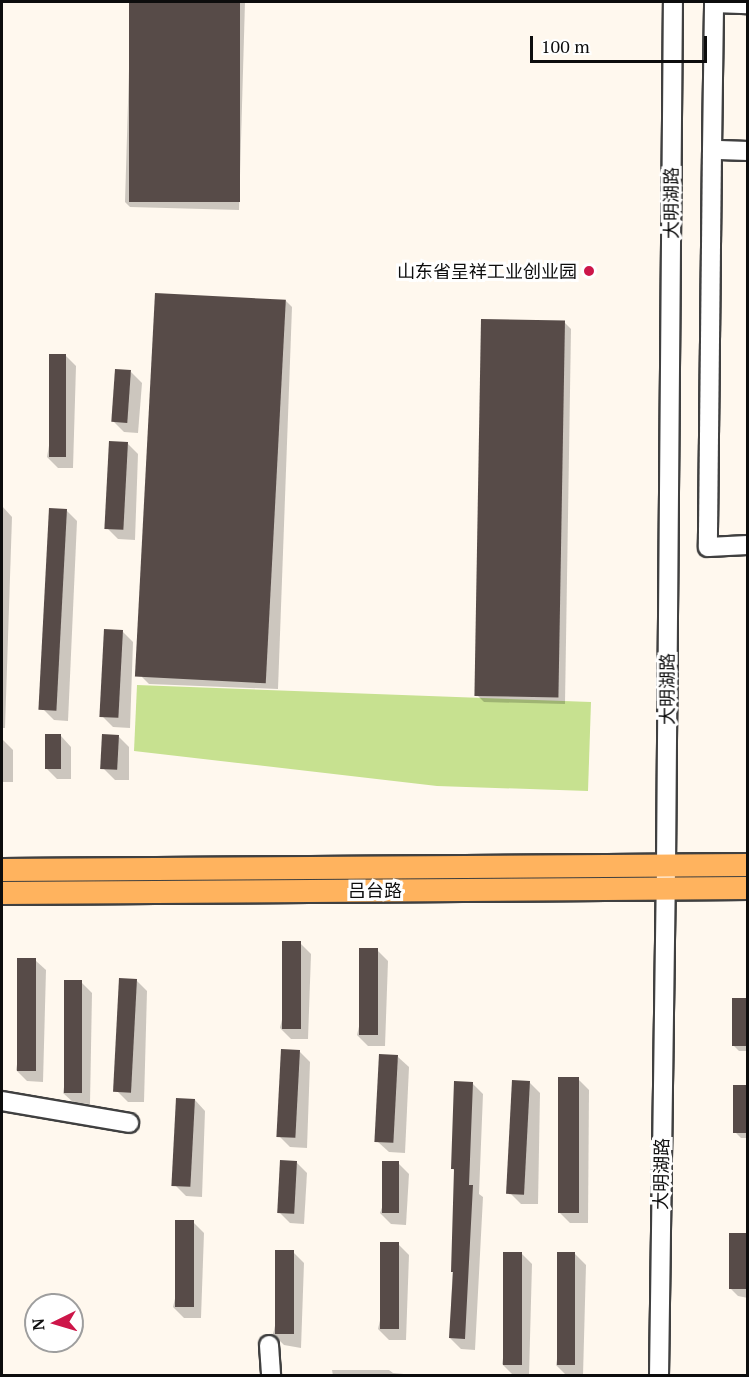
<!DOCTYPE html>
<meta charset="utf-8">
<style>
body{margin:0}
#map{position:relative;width:749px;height:1377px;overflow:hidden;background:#fff8ee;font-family:"PT Serif","Noto Sans SC",serif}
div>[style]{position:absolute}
.forest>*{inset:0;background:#c7e190}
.shadow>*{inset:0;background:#0003}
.building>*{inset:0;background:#574b48;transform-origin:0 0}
.roads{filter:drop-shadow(2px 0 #404040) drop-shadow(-2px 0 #404040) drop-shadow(0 2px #404040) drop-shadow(0 -2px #404040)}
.minor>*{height:18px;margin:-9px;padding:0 9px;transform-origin:9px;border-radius:9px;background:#fff}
.major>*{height:22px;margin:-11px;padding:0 11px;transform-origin:11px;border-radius:11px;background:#ffb35e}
.dots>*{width:16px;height:16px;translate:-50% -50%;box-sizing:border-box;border:3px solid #fff;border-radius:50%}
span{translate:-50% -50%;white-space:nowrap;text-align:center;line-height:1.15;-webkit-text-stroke:6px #fff;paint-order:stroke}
.street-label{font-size:18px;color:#0d0d0d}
.poi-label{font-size:18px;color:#0d0d0d}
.right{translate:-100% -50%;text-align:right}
.frame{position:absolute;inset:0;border:3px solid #0d0d0d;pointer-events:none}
.north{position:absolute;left:24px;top:1293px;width:60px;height:60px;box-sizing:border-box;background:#fff;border:2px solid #9e9e9e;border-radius:50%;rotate:265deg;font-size:16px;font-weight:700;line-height:24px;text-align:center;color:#0d0d0d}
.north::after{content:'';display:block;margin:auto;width:21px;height:27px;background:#cd1649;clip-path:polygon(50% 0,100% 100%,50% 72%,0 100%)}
.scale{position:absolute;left:530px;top:36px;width:177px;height:27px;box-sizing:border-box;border:3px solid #0d0d0d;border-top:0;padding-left:8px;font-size:18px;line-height:21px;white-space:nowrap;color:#0d0d0d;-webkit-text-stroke:4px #fff;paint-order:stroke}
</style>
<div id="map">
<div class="forest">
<div style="clip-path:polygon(137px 685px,591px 702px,588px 791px,437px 786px,134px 751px)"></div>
</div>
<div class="shadow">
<div style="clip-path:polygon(131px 2px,245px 2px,239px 210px,130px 207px,125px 202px)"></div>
<div style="clip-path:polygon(285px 300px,292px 307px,278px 689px,149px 684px,142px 677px)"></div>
<div style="clip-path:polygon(564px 322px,571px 329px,565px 704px,484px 702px,477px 695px)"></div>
<div style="clip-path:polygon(65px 355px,76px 366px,73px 468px,58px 468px,47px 457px)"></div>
<div style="clip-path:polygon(131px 372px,142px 383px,138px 433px,124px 432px,113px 421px)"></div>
<div style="clip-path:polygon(127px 443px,138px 454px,135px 540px,118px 539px,107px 528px)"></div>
<div style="clip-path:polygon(2px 506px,12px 517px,5px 728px,2px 728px)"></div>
<div style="clip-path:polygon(66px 510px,77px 521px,68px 721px,54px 720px,43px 709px)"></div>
<div style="clip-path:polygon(122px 631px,133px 642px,130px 728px,113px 727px,102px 716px)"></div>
<div style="clip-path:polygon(61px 736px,71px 747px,71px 779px,57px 779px,46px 768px)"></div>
<div style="clip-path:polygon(118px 736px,129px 747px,129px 780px,115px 780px,104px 769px)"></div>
<div style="clip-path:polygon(2px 739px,13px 750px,13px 782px,2px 782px)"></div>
<div style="clip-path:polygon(300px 943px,311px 954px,308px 1039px,291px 1039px,280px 1028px)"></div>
<div style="clip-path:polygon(377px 950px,388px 961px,385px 1046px,368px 1046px,357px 1035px)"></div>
<div style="clip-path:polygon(35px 960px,46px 970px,43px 1082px,27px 1081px,16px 1070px)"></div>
<div style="clip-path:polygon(2px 970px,3px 1072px,2px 1072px)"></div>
<div style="clip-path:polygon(136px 980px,147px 991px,144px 1102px,128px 1102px,117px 1091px)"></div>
<div style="clip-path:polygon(81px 982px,92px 993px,90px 1104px,74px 1103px,63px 1093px)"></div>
<div style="clip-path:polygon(733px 1000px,748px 1000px,748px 1051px,739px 1051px,734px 1046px)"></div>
<div style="clip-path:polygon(299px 1051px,310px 1062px,307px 1148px,290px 1147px,279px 1136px)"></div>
<div style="clip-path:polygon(398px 1057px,409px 1067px,405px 1153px,389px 1152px,378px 1142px)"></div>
<div style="clip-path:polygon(578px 1079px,589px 1090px,588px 1223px,570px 1223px,559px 1212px)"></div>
<div style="clip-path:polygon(529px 1082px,540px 1093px,538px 1204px,521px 1204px,510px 1193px)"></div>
<div style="clip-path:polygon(472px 1083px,483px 1094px,479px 1194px,483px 1197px,475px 1350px,461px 1349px,450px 1338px,456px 1172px,452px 1168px)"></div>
<div style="clip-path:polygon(735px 1087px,748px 1087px,748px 1138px,741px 1138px,735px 1132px)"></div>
<div style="clip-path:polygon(195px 1100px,205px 1111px,202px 1197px,186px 1196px,175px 1185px)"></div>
<div style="clip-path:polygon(296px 1162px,307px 1173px,304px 1224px,290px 1223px,279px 1212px)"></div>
<div style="clip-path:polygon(398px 1163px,409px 1174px,406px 1225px,391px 1224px,380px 1213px)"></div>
<div style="clip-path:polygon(193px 1222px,204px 1233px,201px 1318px,184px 1318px,173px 1307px)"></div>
<div style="clip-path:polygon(731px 1235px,748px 1235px,748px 1298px,738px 1296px,731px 1289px)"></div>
<div style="clip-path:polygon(398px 1244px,409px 1255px,406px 1340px,389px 1340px,378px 1329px)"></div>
<div style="clip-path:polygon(293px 1252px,304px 1263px,301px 1348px,284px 1345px,273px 1334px)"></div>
<div style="clip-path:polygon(521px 1253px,532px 1264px,529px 1376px,513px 1375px,502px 1364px)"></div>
<div style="clip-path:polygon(575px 1254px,586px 1265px,583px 1376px,567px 1376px,556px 1365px)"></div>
<div style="clip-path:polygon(332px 1370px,389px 1370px,393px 1373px,426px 1376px,333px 1376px)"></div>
</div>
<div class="building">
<div style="left:129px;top:2px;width:111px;height:200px"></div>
<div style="left:155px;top:293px;width:131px;height:384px;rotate:3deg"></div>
<div style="left:481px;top:319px;width:84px;height:377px;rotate:1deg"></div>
<div style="left:49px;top:354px;width:17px;height:103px"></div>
<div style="left:115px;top:369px;width:16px;height:53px;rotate:4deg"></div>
<div style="left:109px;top:441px;width:19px;height:88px;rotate:3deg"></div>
<div style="left:49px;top:508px;width:18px;height:202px;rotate:3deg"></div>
<div style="left:104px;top:629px;width:19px;height:88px;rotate:3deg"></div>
<div style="left:45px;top:734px;width:16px;height:35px"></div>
<div style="left:102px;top:734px;width:17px;height:35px;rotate:3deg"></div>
<div style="left:282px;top:941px;width:19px;height:88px"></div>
<div style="left:359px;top:948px;width:19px;height:87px"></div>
<div style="left:17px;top:958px;width:19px;height:113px"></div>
<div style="left:119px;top:978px;width:18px;height:114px;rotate:3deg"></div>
<div style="left:64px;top:980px;width:18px;height:113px"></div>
<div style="left:747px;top:998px;width:48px;height:15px;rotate:90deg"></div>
<div style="left:281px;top:1049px;width:19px;height:88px;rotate:3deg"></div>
<div style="left:379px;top:1054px;width:19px;height:88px;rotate:3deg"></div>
<div style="left:558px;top:1077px;width:21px;height:136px"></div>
<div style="left:512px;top:1080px;width:18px;height:114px;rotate:3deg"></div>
<div style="clip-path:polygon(454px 1081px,473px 1082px,469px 1185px,473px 1185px,465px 1339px,449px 1338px,453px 1272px,451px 1272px,454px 1169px,451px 1169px)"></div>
<div style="left:733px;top:1085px;width:14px;height:48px"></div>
<div style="left:176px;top:1098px;width:19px;height:88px;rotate:3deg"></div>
<div style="left:280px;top:1160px;width:17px;height:53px;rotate:3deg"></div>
<div style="left:382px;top:1161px;width:17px;height:52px"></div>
<div style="left:175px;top:1220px;width:19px;height:87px"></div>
<div style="left:729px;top:1233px;width:18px;height:56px"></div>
<div style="left:380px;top:1242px;width:19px;height:87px"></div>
<div style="left:275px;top:1250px;width:19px;height:84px"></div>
<div style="left:503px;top:1252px;width:19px;height:113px"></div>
<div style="left:557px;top:1252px;width:18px;height:113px"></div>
</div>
<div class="roads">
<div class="minor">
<div style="left:714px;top:3px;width:34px;rotate:2deg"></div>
<div style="left:712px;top:150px;width:148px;rotate:-89.2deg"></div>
<div style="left:748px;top:151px;width:36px;rotate:-178deg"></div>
<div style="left:712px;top:150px;width:397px;rotate:90.6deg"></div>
<div style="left:708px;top:547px;width:40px;rotate:-2.9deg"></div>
<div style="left:2px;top:1101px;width:129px;rotate:9.8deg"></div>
<div style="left:269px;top:1345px;width:31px;rotate:86deg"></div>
<div style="left:659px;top:1376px;width:510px;rotate:-89.21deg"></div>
<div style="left:666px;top:866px;width:864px;rotate:-89.54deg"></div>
</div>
<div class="major">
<div style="left:2px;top:870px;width:746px;rotate:-0.38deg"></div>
<div style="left:2px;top:893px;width:746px;rotate:-0.38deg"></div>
</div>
</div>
<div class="dots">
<div style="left:589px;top:271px;background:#cd1649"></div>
</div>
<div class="street-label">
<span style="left:671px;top:203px;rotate:-90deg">大明湖路</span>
<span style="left:667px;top:689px;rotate:-90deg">大明湖路</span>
<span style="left:375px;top:890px">吕台路</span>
<span style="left:661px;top:1174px;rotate:-89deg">大明湖路</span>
</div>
<div class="poi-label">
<span class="right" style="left:577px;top:271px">山东省呈祥工业创业园</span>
</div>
<div class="frame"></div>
<div class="north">N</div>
<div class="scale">100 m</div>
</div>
